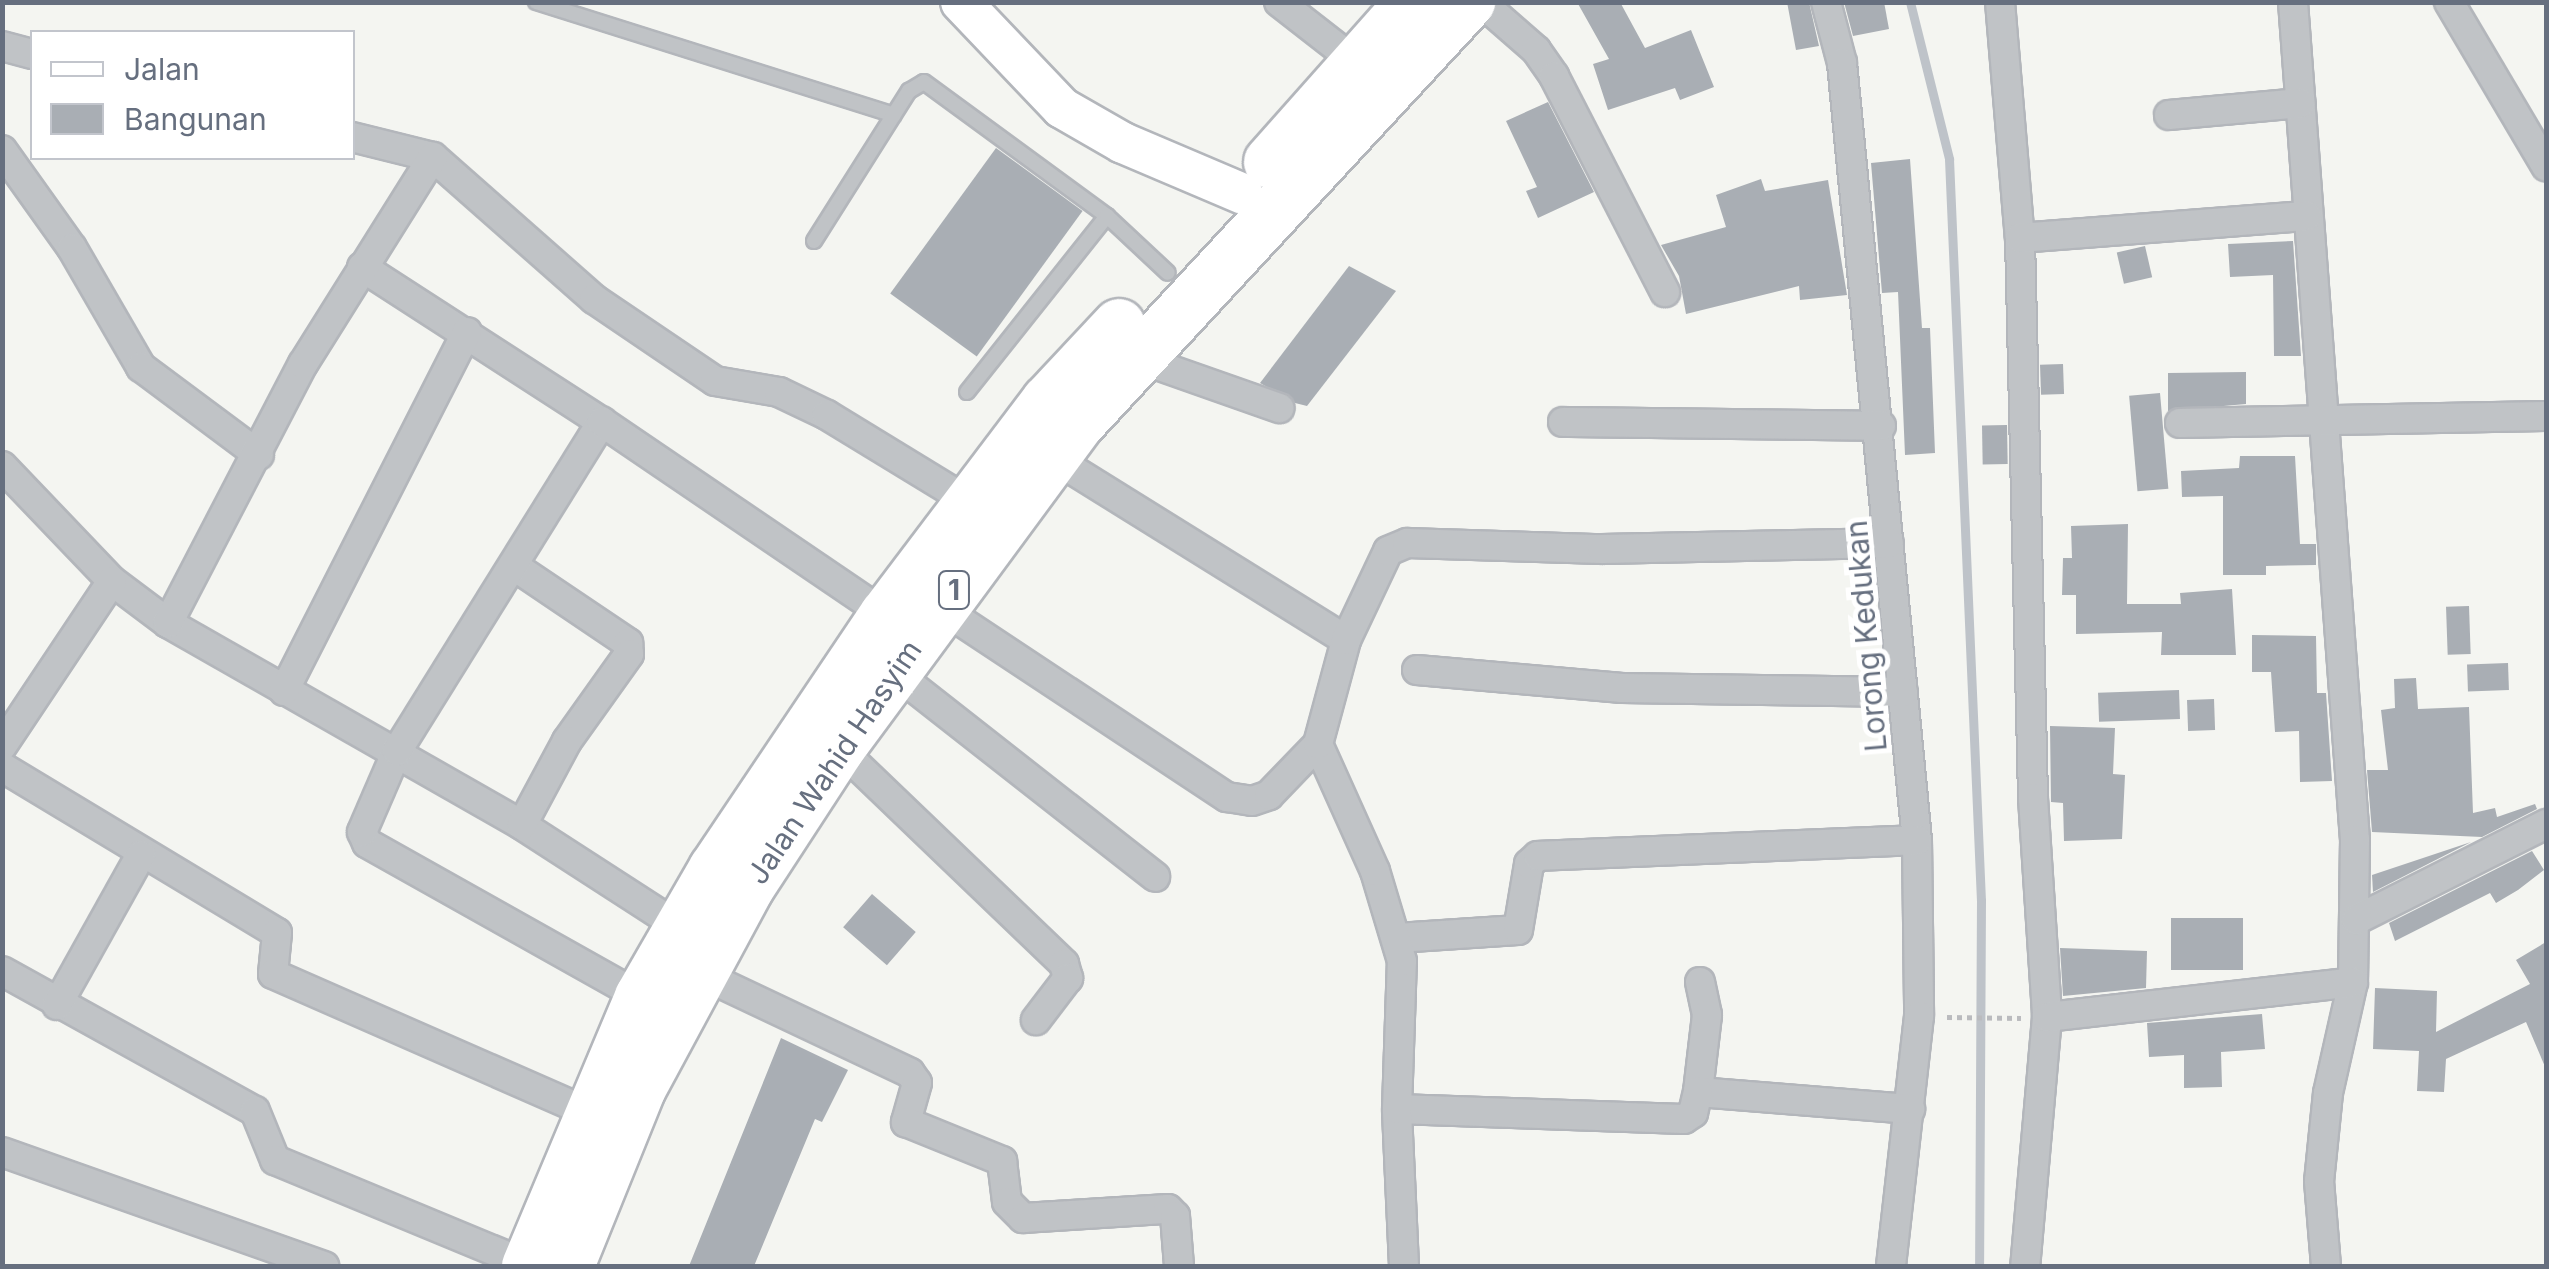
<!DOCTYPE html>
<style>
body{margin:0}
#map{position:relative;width:2549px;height:1269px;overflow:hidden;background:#f4f5f1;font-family:Inter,sans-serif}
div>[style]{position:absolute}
.stream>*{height:9px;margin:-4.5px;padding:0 4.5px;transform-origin:4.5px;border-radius:4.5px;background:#bec3c9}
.building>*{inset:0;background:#a9aeb4;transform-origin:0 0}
.path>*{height:5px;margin-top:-2.5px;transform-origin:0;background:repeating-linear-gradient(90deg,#babbbe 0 5px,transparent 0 10px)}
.roads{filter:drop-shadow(2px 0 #b3b6bb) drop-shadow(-2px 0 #b3b6bb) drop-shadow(0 2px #b3b6bb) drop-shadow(0 -2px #b3b6bb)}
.lane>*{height:14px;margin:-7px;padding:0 7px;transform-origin:7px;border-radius:7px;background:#c0c3c6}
.street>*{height:28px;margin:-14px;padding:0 14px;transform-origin:14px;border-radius:14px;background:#c0c3c6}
.secondary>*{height:40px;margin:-20px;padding:0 20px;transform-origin:20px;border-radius:20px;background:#fff}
.highway>*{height:52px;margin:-26px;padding:0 26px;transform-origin:26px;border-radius:26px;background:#fff}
span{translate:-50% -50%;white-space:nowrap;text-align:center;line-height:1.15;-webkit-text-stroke:10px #fff;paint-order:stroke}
.shield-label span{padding:2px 8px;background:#fff;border:2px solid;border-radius:8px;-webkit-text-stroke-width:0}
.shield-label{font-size:28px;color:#666f7f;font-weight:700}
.street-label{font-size:30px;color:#666f7f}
.frame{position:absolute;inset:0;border:5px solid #666f7f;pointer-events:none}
.legend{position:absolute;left:30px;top:30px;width:325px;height:130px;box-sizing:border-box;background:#fff;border:2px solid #c2c5cc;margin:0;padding:12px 18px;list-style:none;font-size:30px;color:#666f7f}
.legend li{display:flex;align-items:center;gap:20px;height:50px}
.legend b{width:50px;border:2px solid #c2c5cc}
</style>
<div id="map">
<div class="stream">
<div style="left:1910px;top:2px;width:162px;rotate:76deg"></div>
<div style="left:1949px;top:159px;width:742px;rotate:87.53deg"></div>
<div style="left:1981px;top:900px;width:366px;rotate:90.3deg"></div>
</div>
<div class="building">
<div style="clip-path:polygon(1577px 2px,1620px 2px,1645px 48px,1691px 30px,1714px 87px,1680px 100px,1675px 88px,1608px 110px,1593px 64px,1609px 59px)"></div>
<div style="clip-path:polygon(1787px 2px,1809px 2px,1819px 46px,1796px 50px)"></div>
<div style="clip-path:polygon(1844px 2px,1884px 2px,1889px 29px,1853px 36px)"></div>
<div style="clip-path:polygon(1548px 102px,1594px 192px,1538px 218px,1526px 191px,1537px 187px,1506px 121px)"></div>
<div style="left:996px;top:148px;width:107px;height:180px;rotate:36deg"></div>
<div style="clip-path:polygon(1910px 159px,1922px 328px,1930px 328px,1935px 453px,1905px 455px,1898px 292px,1882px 293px,1871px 163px)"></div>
<div style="clip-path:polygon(1761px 179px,1765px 191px,1828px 180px,1847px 295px,1800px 300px,1799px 286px,1686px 314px,1679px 276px,1661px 245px,1726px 227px,1716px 195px)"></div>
<div style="clip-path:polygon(2293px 241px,2301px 356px,2274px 356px,2273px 275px,2230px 277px,2228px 244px)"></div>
<div style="left:2145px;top:246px;width:32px;height:29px;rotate:77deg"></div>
<div style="clip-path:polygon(1349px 266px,1396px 291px,1307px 406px,1295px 403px,1260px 383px)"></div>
<div style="left:2063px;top:364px;width:30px;height:23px;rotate:88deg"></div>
<div style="clip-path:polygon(2246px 372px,2246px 404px,2168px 411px,2168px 373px)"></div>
<div style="left:2160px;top:393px;width:96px;height:31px;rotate:85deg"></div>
<div style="left:2007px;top:425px;width:39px;height:25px;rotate:89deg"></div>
<div style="clip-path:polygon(2240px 456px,2295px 456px,2300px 544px,2316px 544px,2316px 565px,2266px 566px,2266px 575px,2223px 575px,2223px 496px,2182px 497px,2181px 471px,2239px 468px)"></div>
<div style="clip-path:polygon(2128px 524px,2127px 604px,2181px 604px,2180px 593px,2232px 589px,2236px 655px,2161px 655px,2162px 632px,2076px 634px,2076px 595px,2062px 595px,2063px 558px,2072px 558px,2071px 526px)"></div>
<div style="left:2469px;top:606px;width:48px;height:23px;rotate:88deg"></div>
<div style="clip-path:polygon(2252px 635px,2316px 636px,2317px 693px,2326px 693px,2332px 781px,2300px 782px,2299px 731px,2275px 732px,2271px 672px,2252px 672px)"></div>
<div style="left:2508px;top:663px;width:27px;height:41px;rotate:88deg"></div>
<div style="clip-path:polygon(2416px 678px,2418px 709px,2469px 707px,2473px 813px,2495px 808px,2497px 817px,2535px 804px,2537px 809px,2482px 837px,2372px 832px,2367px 770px,2388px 770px,2381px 710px,2395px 708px,2394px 679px)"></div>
<div style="left:2179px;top:690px;width:29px;height:81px;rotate:88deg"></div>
<div style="left:2214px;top:699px;width:31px;height:27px;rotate:88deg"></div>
<div style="clip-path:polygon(2050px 726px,2115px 728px,2113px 774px,2125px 775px,2122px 839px,2064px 841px,2063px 803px,2051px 802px)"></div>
<div style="clip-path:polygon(2471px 842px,2373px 892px,2372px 875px)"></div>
<div style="clip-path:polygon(2532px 851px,2544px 870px,2518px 890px,2496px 903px,2490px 893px,2395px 941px,2389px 923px)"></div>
<div style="left:872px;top:894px;width:58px;height:44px;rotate:41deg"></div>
<div style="left:2171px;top:918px;width:72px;height:52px"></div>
<div style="clip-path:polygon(2546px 942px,2546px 1069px,2526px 1022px,2446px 1059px,2444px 1092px,2417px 1091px,2419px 1051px,2373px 1049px,2375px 988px,2437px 991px,2436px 1032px,2530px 984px,2516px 960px)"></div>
<div style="clip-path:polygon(2060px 948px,2147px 951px,2146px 988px,2063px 996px)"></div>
<div style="clip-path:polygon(2262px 1014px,2265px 1049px,2221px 1052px,2222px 1087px,2184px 1088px,2184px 1055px,2149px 1057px,2147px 1023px)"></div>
<div style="clip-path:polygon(781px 1038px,848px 1070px,822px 1122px,815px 1119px,754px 1266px,689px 1266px)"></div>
</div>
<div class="path">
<div style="left:1947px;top:1017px;width:74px;rotate:0.8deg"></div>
</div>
<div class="roads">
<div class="lane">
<div style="left:536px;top:2px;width:375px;rotate:17.5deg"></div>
<div style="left:814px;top:241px;width:178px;rotate:-57.7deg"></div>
<div style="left:909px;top:91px;width:17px;rotate:-31deg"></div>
<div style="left:924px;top:82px;width:227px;rotate:36.2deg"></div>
<div style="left:967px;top:392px;width:225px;rotate:-51.5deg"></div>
<div style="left:1107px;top:216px;width:83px;rotate:43.1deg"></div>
</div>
<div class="street">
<div style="left:1279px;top:2px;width:98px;rotate:37.9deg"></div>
<div style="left:1481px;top:2px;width:73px;rotate:41.1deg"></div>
<div style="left:1536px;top:50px;width:32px;rotate:55deg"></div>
<div style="left:1554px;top:76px;width:243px;rotate:62.8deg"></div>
<div style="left:1826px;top:2px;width:63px;rotate:75.3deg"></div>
<div style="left:1842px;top:63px;width:781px;rotate:84.49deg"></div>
<div style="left:1917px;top:840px;width:176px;rotate:89.3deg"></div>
<div style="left:1919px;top:1016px;width:252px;rotate:96.4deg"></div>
<div style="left:2000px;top:2px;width:237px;rotate:85.2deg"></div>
<div style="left:2020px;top:238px;width:560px;rotate:88.67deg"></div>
<div style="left:2033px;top:798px;width:219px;rotate:86.3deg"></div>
<div style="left:2047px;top:1017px;width:250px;rotate:95deg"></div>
<div style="left:2293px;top:2px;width:840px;rotate:85.77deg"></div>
<div style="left:2355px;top:840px;width:142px;rotate:90.8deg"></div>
<div style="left:2353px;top:982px;width:114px;rotate:102.7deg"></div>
<div style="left:2328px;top:1093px;width:88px;rotate:95.8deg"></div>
<div style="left:2319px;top:1181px;width:85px;rotate:85.3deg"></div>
<div style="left:2449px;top:2px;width:191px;rotate:59.4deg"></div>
<div style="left:2px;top:46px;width:31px;rotate:15deg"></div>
<div style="left:2169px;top:115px;width:132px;rotate:-5.2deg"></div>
<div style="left:352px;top:137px;width:83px;rotate:13.9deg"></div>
<div style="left:433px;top:157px;width:215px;rotate:41.4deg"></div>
<div style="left:594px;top:299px;width:146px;rotate:34.1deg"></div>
<div style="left:715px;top:381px;width:65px;rotate:9.8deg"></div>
<div style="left:779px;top:392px;width:53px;rotate:25.6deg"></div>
<div style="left:827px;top:415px;width:169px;rotate:31.4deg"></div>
<div style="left:2px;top:150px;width:120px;rotate:54.5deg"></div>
<div style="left:72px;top:248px;width:138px;rotate:59.9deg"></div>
<div style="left:141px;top:367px;width:147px;rotate:36.7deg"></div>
<div style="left:2020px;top:238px;width:288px;rotate:-4.4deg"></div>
<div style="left:362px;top:267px;width:286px;rotate:32.9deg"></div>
<div style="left:1137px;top:358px;width:151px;rotate:19.4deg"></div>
<div style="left:1563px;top:422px;width:318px;rotate:0.7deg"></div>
<div style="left:2180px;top:423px;width:366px;rotate:-1.1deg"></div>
<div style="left:1052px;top:457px;width:346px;rotate:31.9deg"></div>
<div style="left:2px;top:466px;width:159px;rotate:46.3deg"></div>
<div style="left:112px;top:581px;width:70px;rotate:36.9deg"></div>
<div style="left:168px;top:623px;width:408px;rotate:29.7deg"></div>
<div style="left:522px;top:825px;width:189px;rotate:32.9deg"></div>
<div style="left:514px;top:566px;width:138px;rotate:34deg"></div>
<div style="left:628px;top:643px;width:11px;rotate:85deg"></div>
<div style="left:629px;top:654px;width:107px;rotate:125.5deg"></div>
<div style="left:567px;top:741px;width:95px;rotate:118.2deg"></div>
<div style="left:941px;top:608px;width:343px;rotate:33.5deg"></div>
<div style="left:1227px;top:797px;width:25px;rotate:9deg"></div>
<div style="left:1252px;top:801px;width:18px;rotate:-19deg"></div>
<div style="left:1269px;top:795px;width:71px;rotate:-46.1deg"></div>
<div style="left:168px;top:623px;width:292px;rotate:-62.5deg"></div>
<div style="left:303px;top:364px;width:244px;rotate:-57.9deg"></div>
<div style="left:1417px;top:670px;width:206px;rotate:5deg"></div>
<div style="left:1622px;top:688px;width:281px;rotate:0.8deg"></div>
<div style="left:894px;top:672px;width:332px;rotate:38.1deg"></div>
<div style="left:284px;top:691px;width:403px;rotate:-63deg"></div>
<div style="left:2px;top:746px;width:198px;rotate:-56.3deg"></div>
<div style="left:839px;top:748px;width:312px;rotate:43.8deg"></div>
<div style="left:1064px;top:964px;width:15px;rotate:74deg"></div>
<div style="left:1068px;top:978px;width:53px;rotate:127.3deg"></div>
<div style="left:2px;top:767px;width:321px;rotate:31.1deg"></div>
<div style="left:277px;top:933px;width:41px;rotate:95.6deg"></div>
<div style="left:273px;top:974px;width:345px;rotate:23.7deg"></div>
<div style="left:2356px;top:920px;width:213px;rotate:-26.8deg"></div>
<div style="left:1397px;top:938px;width:121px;rotate:-3.8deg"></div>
<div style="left:1518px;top:930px;width:67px;rotate:-80.5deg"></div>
<div style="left:1529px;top:864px;width:12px;rotate:-42deg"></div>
<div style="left:1538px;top:856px;width:379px;rotate:-2.4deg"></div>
<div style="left:2px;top:971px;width:289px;rotate:29deg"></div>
<div style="left:255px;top:1111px;width:53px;rotate:67.8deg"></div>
<div style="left:275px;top:1160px;width:275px;rotate:22.5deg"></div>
<div style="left:701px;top:974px;width:231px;rotate:25.3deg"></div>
<div style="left:910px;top:1073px;width:12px;rotate:55deg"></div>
<div style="left:917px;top:1083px;width:41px;rotate:105.8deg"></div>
<div style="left:906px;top:1122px;width:104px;rotate:22.1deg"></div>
<div style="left:1002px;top:1161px;width:41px;rotate:83deg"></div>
<div style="left:1007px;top:1202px;width:23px;rotate:45deg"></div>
<div style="left:1023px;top:1218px;width:145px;rotate:-3.6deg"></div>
<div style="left:1168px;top:1209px;width:10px;rotate:45deg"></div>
<div style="left:1175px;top:1216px;width:50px;rotate:85.4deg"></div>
<div style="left:1700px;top:982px;width:34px;rotate:78deg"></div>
<div style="left:1707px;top:1015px;width:78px;rotate:96.7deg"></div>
<div style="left:1698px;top:1092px;width:213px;rotate:4.6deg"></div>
<div style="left:641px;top:997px;width:314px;rotate:-150.7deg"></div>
<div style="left:367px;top:843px;width:12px;rotate:-114deg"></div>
<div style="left:362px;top:832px;width:88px;rotate:-66.6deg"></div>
<div style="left:397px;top:751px;width:388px;rotate:-58.1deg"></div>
<div style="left:602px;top:422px;width:343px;rotate:34.2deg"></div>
<div style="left:57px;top:1005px;width:172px;rotate:-60.8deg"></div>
<div style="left:2047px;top:1017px;width:308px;rotate:-6.5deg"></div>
<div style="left:1397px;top:1109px;width:287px;rotate:2deg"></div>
<div style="left:1684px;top:1119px;width:11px;rotate:-34deg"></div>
<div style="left:1693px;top:1113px;width:22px;rotate:-77deg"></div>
<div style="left:2px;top:1152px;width:342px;rotate:19.5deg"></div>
<div style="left:1404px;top:1266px;width:157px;rotate:-92.6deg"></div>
<div style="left:1397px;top:1109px;width:148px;rotate:-88.1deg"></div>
<div style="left:1402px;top:961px;width:94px;rotate:-106.7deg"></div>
<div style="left:1375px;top:871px;width:139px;rotate:-114.2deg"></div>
<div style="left:1318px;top:744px;width:108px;rotate:-74.9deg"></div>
<div style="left:1346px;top:640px;width:98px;rotate:-64.7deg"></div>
<div style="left:1388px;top:551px;width:21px;rotate:-23deg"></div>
<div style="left:1407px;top:543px;width:195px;rotate:1.8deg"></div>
<div style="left:1602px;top:549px;width:287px;rotate:-1.2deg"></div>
</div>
<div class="secondary">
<div style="left:961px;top:2px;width:146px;rotate:46.4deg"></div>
<div style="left:1062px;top:108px;width:70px;rotate:29.8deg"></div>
<div style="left:1123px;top:143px;width:130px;rotate:23deg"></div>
</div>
<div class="highway">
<div style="left:1270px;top:162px;width:214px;rotate:-48.4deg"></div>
<div style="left:528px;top:1266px;width:292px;rotate:-67.2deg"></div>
<div style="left:641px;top:997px;width:148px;rotate:-60deg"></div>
<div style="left:715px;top:869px;width:306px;rotate:-56.1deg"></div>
<div style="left:886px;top:615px;width:268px;rotate:-52.9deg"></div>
<div style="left:1048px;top:401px;width:104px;rotate:-46.9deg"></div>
<div style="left:568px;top:1266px;width:192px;rotate:-68deg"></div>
<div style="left:640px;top:1088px;width:226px;rotate:-61.7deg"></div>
<div style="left:747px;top:889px;width:168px;rotate:-56.9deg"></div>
<div style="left:839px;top:748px;width:401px;rotate:-53.6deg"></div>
<div style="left:1077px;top:425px;width:577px;rotate:-47.18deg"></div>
</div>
</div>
<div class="shield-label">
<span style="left:954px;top:590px">1</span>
</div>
<div class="street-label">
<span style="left:1866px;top:636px;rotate:-95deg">Lorong Kedukan</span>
<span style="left:834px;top:762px;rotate:-56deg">Jalan Wahid Hasyim</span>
</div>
<div class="frame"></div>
<ul class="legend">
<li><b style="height:12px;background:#fff"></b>Jalan</li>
<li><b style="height:28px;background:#a9aeb4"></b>Bangunan</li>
</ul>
</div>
